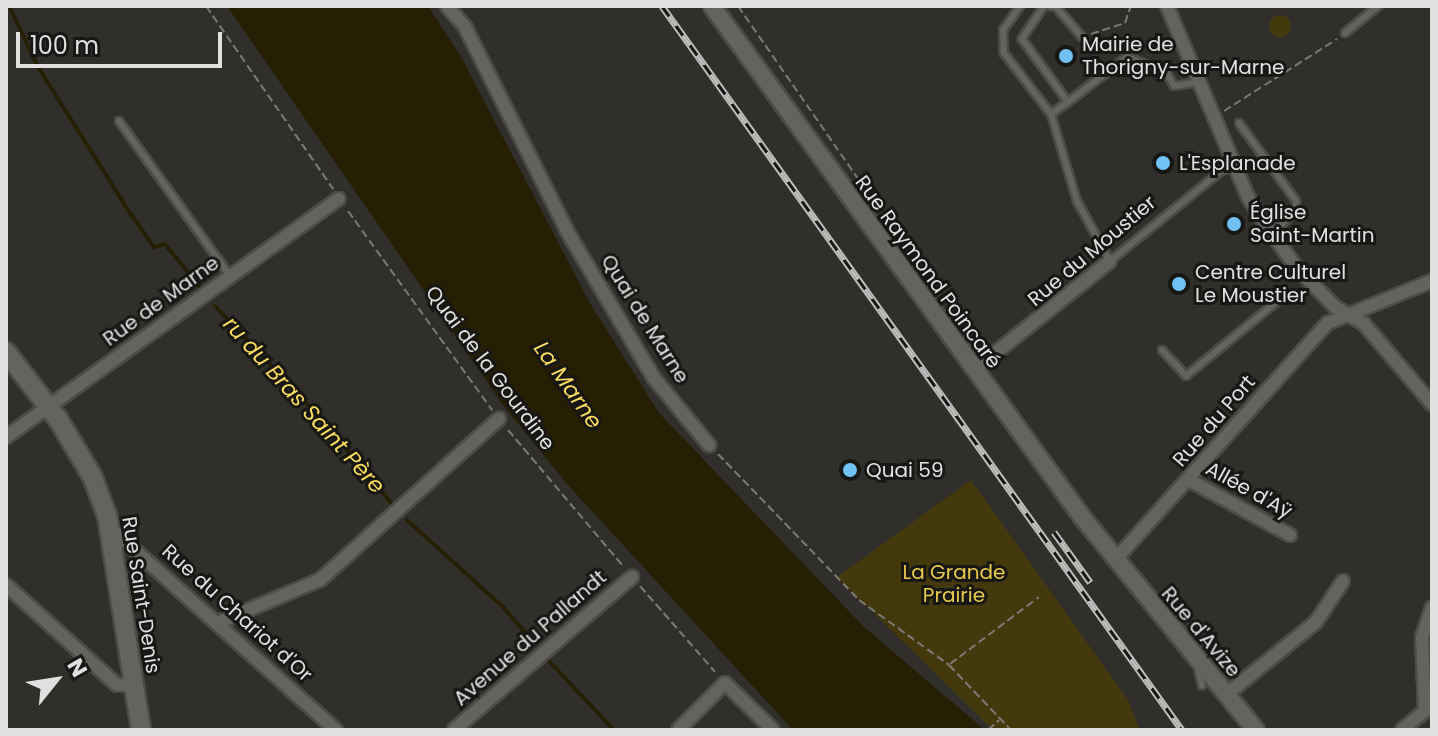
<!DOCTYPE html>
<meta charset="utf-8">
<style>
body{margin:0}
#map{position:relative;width:1438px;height:736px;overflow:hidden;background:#302f2b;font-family:Poppins,sans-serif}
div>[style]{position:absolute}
.green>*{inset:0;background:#44390d}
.round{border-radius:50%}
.water>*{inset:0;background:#271f03}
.stream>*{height:4px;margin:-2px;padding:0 2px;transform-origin:2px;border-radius:2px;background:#271f03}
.path>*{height:2px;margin-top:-1px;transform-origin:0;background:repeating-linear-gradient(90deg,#7b7a77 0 8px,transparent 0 12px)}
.roads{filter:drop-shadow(2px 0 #4d4c48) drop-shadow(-2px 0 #4d4c48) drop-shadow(0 2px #4d4c48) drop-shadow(0 -2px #4d4c48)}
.service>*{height:6px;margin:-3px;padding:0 3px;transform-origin:3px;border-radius:3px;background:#64635f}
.minor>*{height:12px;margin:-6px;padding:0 6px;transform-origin:6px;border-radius:6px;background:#64635f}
.tertiary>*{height:16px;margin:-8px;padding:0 8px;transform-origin:8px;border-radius:8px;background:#64635f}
.secondary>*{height:18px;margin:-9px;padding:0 9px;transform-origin:9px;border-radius:9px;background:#64635f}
.rail>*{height:7px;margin-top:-3.5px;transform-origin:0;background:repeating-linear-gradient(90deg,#171715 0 12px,#bfbebc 0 24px);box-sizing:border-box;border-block:2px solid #bfbebc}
.dots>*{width:22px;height:22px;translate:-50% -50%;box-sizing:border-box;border:4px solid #171715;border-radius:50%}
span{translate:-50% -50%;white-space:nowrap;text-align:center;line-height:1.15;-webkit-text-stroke:6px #171715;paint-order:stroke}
.poi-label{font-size:20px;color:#e2e1df}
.left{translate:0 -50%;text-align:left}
.street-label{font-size:20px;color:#e2e1df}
.park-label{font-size:20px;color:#e8ca4f}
.water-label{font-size:22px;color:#fadb62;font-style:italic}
.frame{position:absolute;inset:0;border:8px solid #e2e1df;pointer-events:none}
.north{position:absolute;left:16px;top:640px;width:80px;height:80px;-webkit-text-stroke:6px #171715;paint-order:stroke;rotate:60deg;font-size:22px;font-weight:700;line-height:32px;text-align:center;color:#e2e1df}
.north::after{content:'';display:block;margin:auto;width:28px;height:36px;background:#e2e1df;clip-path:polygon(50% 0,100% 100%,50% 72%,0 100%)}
.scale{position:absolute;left:16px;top:32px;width:206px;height:36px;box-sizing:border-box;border:4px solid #e2e1df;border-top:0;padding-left:10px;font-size:24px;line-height:28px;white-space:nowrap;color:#e2e1df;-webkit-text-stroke:6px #171715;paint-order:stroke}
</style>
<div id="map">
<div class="green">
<div class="round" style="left:1269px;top:15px;width:22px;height:22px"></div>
<div style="clip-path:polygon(971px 480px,1128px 700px,1140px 730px,993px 730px,837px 577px)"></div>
</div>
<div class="water">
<div style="clip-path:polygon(227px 6px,428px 6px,460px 55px,591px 305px,659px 413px,864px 627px,985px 730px,793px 730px,567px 484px,503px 405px)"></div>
</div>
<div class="stream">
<div style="left:10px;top:8px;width:65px;rotate:64.6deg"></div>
<div style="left:38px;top:67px;width:173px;rotate:57.8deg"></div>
<div style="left:130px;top:213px;width:42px;rotate:54.8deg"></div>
<div style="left:154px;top:247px;width:11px;rotate:-15deg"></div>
<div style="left:165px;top:244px;width:55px;rotate:50.9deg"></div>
<div style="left:215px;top:306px;width:168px;rotate:46.7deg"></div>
<div style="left:330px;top:428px;width:98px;rotate:50.8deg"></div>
<div style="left:407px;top:520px;width:128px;rotate:42.2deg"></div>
<div style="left:502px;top:606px;width:45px;rotate:48.6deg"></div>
<div style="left:548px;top:660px;width:96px;rotate:46.7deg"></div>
</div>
<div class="path">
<div style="left:206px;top:6px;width:223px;rotate:55.2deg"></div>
<div style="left:738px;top:6px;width:256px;rotate:55.2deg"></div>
<div style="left:1091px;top:34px;width:36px;rotate:-18deg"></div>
<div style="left:1125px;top:23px;width:18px;rotate:-71deg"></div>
<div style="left:1224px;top:111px;width:134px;rotate:-32.5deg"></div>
<div style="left:348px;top:211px;width:246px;rotate:54.1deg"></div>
<div style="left:508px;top:430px;width:178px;rotate:49.8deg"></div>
<div style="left:718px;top:454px;width:203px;rotate:46deg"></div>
<div style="left:859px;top:600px;width:111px;rotate:35.8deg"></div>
<div style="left:949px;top:665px;width:90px;rotate:46.4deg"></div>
<div style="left:640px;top:586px;width:114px;rotate:48.9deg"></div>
<div style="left:950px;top:664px;width:111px;rotate:-37deg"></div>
<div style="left:988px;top:730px;width:15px;rotate:-42deg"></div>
</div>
<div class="roads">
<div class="service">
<div style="left:1020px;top:6px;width:29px;rotate:125deg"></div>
<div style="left:1003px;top:30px;width:23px;rotate:88deg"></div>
<div style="left:1004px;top:53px;width:77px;rotate:52.4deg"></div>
<div style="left:1051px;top:114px;width:91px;rotate:73.4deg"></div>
<div style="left:1077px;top:201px;width:68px;rotate:61.2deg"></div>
<div style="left:1110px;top:261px;width:143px;rotate:-39deg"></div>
<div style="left:1221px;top:171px;width:15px;rotate:-20deg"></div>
<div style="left:1044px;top:6px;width:40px;rotate:124deg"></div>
<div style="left:1022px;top:39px;width:78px;rotate:53.9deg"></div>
<div style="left:1068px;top:102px;width:21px;rotate:145deg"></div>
<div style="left:1049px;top:6px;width:7px;rotate:8deg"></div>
<div style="left:1056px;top:7px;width:40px;rotate:49deg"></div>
<div style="left:1345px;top:33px;width:43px;rotate:-39.3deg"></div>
<div style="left:1068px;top:102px;width:74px;rotate:-37.3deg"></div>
<div style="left:1127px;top:57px;width:42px;rotate:21deg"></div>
<div style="left:1166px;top:72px;width:16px;rotate:60deg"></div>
<div style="left:1174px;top:86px;width:24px;rotate:-9deg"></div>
<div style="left:119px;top:121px;width:191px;rotate:54.4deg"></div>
<div style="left:1239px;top:123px;width:97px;rotate:53.8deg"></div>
<div style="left:1296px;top:201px;width:10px;rotate:90deg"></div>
<div style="left:1296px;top:211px;width:33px;rotate:137deg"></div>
<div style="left:1162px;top:350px;width:35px;rotate:47deg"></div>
<div style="left:1186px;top:376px;width:128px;rotate:-39.3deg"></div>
<div style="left:1197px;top:664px;width:22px;rotate:77deg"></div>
</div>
<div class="minor">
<div style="left:447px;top:6px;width:28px;rotate:49deg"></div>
<div style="left:465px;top:27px;width:228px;rotate:63.4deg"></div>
<div style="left:567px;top:231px;width:171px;rotate:59.4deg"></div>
<div style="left:654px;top:378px;width:87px;rotate:50.6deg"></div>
<div style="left:1167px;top:6px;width:207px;rotate:67deg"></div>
<div style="left:1248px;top:197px;width:33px;rotate:57deg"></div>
<div style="left:1266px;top:225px;width:52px;rotate:54.5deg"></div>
<div style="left:1296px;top:267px;width:56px;rotate:45.7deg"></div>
<div style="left:1335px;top:307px;width:34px;rotate:30deg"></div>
<div style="left:1364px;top:324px;width:105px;rotate:49.6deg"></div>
<div style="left:974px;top:370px;width:174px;rotate:-38.7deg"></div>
<div style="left:6px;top:437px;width:409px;rotate:-35.6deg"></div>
<div style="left:1189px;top:480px;width:115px;rotate:28.6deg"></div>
<div style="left:110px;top:528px;width:303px;rotate:41.8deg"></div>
<div style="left:1115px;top:560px;width:319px;rotate:-48.1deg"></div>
<div style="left:1328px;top:323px;width:112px;rotate:-22deg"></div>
<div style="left:6px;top:585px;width:149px;rotate:42deg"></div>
<div style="left:117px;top:685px;width:17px"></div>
<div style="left:217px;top:623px;width:112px;rotate:-22.7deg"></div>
<div style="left:320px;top:580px;width:241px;rotate:-42deg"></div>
<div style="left:1227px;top:694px;width:114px;rotate:-39deg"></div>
<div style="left:1316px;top:622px;width:49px;rotate:-56.6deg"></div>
<div style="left:1425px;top:711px;width:74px;rotate:-92.3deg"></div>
<div style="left:1422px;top:637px;width:31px;rotate:-71deg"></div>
<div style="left:454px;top:730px;width:235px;rotate:-40.7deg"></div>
<div style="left:678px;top:730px;width:66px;rotate:-45deg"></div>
<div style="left:725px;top:683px;width:67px;rotate:44.4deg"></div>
<div style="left:1402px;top:730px;width:35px;rotate:-40deg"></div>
</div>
<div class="tertiary">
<div style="left:712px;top:6px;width:631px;rotate:54.09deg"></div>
<div style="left:1082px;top:517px;width:275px;rotate:50.8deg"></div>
</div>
<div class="secondary">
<div style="left:6px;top:352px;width:85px;rotate:52.2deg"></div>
<div style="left:58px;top:419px;width:66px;rotate:59.2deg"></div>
<div style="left:92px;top:476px;width:42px;rotate:69deg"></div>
<div style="left:107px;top:515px;width:218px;rotate:81deg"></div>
</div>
</div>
<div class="rail">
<div style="left:662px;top:6px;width:891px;rotate:54.31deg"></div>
<div style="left:1054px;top:532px;width:62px;rotate:54.2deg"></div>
</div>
<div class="dots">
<div style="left:1066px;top:56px;background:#70c1f4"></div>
<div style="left:1163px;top:163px;background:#70c1f4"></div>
<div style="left:1234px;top:224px;background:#70c1f4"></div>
<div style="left:1179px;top:284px;background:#70c1f4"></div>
<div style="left:850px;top:470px;background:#70c1f4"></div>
</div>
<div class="poi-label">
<span class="left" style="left:1082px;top:56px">Mairie de<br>Thorigny-sur-Marne</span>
<span class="left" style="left:1179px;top:163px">L'Esplanade</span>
<span class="left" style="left:1250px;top:224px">Église<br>Saint-Martin</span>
<span class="left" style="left:1195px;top:284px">Centre Culturel<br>Le Moustier</span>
<span class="left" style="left:866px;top:470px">Quai 59</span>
</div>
<div class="street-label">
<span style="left:1092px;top:251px;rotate:-40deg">Rue du Moustier</span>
<span style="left:928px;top:272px;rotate:54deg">Rue Raymond Poincaré</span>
<span style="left:161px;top:301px;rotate:-36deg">Rue de Marne</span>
<span style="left:645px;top:319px;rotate:58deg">Quai de Marne</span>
<span style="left:490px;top:368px;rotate:53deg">Quai de la Gourdine</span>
<span style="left:1214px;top:421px;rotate:-49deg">Rue du Port</span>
<span style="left:1249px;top:490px;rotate:29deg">Allée d'Aÿ</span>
<span style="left:141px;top:595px;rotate:81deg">Rue Saint-Denis</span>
<span style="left:237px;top:613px;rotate:42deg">Rue du Chariot d'Or</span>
<span style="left:1201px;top:632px;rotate:50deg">Rue d'Avize</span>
<span style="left:530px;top:638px;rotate:-41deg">Avenue du Pallandt</span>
</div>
<div class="park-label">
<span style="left:954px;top:584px">La Grande<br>Prairie</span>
</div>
<div class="water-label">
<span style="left:568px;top:385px;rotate:55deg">La Marne</span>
<span style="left:304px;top:405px;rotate:48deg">ru du Bras Saint Père</span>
</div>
<div class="frame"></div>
<div class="north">N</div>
<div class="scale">100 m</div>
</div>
